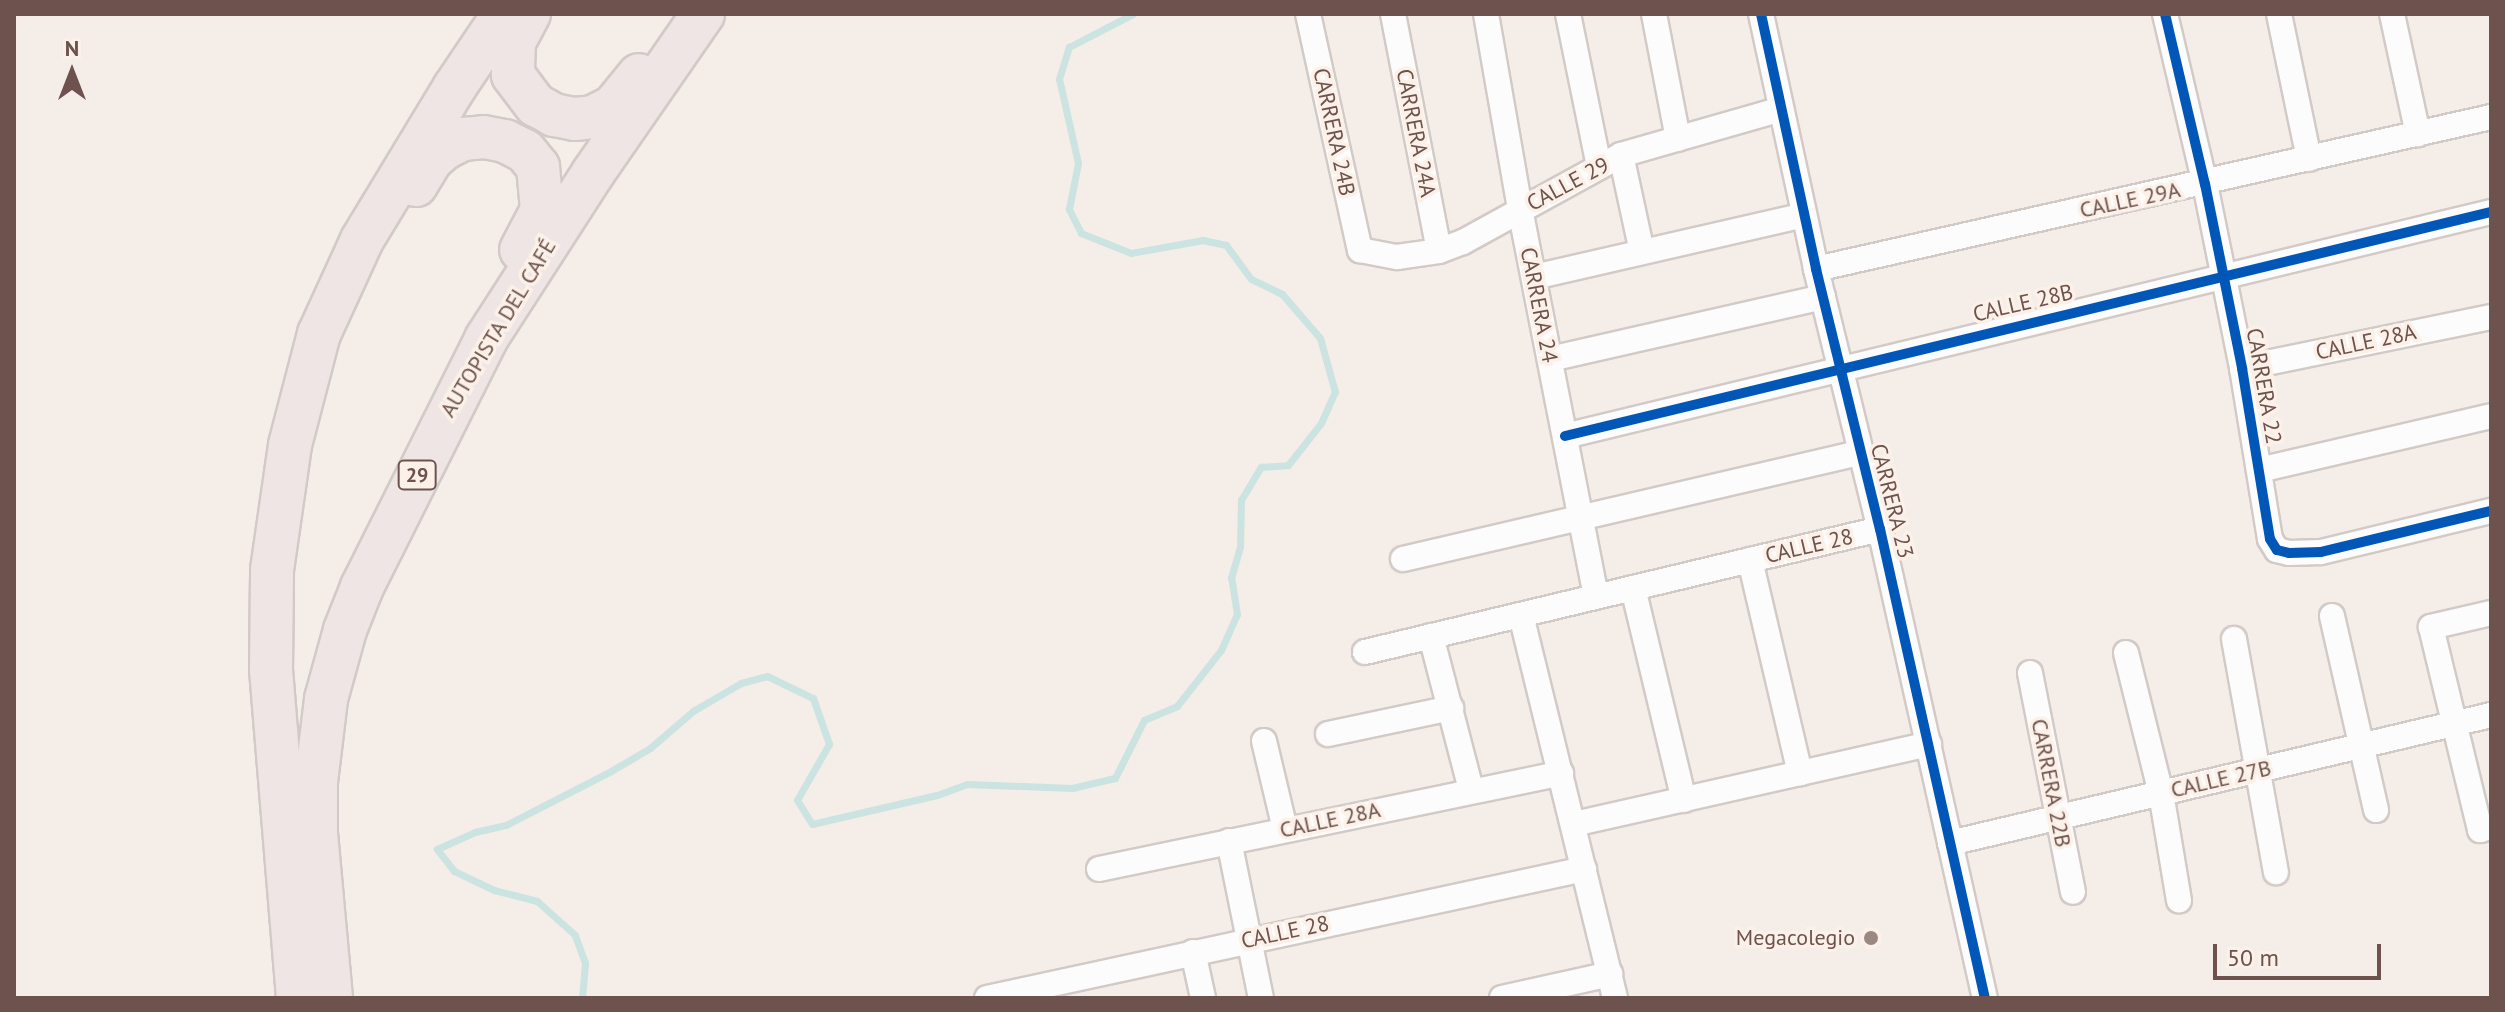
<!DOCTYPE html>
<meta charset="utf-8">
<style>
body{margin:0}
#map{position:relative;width:2505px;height:1012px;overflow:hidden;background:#f4ede8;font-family:"PT Sans",sans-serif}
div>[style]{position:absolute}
.stream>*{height:7px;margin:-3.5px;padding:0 3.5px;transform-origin:3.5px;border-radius:3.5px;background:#cbe3e1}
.roads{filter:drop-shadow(2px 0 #d2cac7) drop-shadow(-2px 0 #d2cac7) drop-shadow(0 2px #d2cac7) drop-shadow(0 -2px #d2cac7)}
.street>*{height:24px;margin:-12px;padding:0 12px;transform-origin:12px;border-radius:12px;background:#fdfcfc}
.highway>*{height:42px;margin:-21px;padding:0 21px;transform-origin:21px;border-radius:21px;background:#eee5e4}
.cycleway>*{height:10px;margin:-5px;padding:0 5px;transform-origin:5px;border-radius:5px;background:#0057b8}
.dots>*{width:22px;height:22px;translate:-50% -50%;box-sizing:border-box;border:4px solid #fcf1e8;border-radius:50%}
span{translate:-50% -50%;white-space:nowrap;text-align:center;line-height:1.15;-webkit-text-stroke:7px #fcf1e8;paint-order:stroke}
.shield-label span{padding:2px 6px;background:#fcf1e8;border:2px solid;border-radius:6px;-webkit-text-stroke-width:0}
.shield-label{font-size:20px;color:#6d524d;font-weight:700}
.street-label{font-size:22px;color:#6d524d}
.poi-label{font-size:22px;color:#6d524d}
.right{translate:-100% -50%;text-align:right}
.frame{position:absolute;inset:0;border:16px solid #6d524d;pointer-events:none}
.north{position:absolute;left:32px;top:32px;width:80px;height:80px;-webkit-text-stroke:6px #fcf1e8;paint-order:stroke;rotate:0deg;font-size:22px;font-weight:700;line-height:32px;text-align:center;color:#6d524d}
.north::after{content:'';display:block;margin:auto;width:28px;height:36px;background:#6d524d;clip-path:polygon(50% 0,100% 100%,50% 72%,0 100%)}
.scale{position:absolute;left:2213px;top:944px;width:168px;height:36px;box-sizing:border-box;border:4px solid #6d524d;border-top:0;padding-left:10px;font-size:24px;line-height:28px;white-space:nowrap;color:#6d524d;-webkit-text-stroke:6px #fcf1e8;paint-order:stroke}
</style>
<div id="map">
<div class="stream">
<div style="left:582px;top:998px;width:35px;rotate:-85deg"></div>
<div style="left:585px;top:963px;width:30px;rotate:-110deg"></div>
<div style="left:575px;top:935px;width:51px;rotate:-138.2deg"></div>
<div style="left:537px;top:901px;width:44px;rotate:-165.7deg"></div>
<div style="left:494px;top:890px;width:44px;rotate:-154.6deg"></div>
<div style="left:454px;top:871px;width:28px;rotate:-128deg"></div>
<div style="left:437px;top:849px;width:42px;rotate:-24.1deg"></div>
<div style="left:475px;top:832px;width:32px;rotate:-13deg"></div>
<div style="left:506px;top:825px;width:118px;rotate:-27.2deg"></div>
<div style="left:611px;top:771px;width:45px;rotate:-30.5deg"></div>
<div style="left:650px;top:748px;width:57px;rotate:-40.7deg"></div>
<div style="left:693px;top:711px;width:56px;rotate:-30.3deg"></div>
<div style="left:741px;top:683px;width:27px;rotate:-15deg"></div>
<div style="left:767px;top:676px;width:51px;rotate:25.6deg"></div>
<div style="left:813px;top:698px;width:49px;rotate:70.8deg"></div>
<div style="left:829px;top:744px;width:64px;rotate:119.7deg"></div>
<div style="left:797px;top:800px;width:28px;rotate:58deg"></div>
<div style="left:812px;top:824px;width:128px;rotate:-13.1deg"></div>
<div style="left:937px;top:795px;width:32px;rotate:-20deg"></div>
<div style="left:967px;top:784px;width:105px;rotate:2.2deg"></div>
<div style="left:1072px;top:788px;width:44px;rotate:-13.1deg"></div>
<div style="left:1115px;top:778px;width:65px;rotate:-63.4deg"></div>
<div style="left:1144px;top:720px;width:36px;rotate:-23deg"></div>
<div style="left:1177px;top:706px;width:71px;rotate:-51.8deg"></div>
<div style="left:1221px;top:650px;width:39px;rotate:-66deg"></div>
<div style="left:1237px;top:614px;width:36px;rotate:-99deg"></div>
<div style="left:1231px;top:578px;width:32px;rotate:-74deg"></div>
<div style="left:1240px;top:547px;width:47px;rotate:-88.8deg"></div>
<div style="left:1241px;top:500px;width:39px;rotate:-59deg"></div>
<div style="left:1261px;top:467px;width:27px;rotate:-4deg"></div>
<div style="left:1288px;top:465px;width:53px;rotate:-51.8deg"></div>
<div style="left:1321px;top:423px;width:34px;rotate:-66deg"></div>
<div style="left:1335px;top:392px;width:56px;rotate:-105.5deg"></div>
<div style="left:1320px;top:338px;width:58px;rotate:-130.8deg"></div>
<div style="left:1282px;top:294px;width:34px;rotate:-154deg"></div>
<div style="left:1251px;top:279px;width:42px;rotate:-126.3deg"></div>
<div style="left:1226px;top:245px;width:24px;rotate:-168deg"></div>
<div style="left:1203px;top:240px;width:73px;rotate:169.8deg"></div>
<div style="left:1131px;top:253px;width:54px;rotate:-158.2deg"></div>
<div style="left:1081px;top:233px;width:27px;rotate:-117deg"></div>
<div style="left:1069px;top:209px;width:47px;rotate:-78.9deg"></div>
<div style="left:1078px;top:163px;width:86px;rotate:-102.7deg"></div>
<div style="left:1059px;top:79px;width:34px;rotate:-73deg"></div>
<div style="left:1069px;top:47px;width:72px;rotate:-27.3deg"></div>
</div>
<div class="roads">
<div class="street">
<div style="left:1308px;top:14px;width:242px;rotate:77.6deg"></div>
<div style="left:1360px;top:250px;width:38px;rotate:11deg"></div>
<div style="left:1397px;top:257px;width:42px;rotate:-8.1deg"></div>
<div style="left:1439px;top:251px;width:26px;rotate:-21deg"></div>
<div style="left:1463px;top:242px;width:180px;rotate:-28.8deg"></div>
<div style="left:1621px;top:155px;width:166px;rotate:-16deg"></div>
<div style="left:1393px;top:14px;width:241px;rotate:79deg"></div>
<div style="left:1486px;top:14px;width:198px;rotate:80.1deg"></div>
<div style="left:1520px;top:209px;width:394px;rotate:78.9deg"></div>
<div style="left:1568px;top:14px;width:156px;rotate:78.5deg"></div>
<div style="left:1654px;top:14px;width:127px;rotate:79.1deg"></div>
<div style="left:1761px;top:14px;width:261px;rotate:77.8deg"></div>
<div style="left:1816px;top:269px;width:268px;rotate:76.2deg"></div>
<div style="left:1880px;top:529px;width:481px;rotate:77.4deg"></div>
<div style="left:2165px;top:14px;width:175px;rotate:76.8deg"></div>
<div style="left:2205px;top:184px;width:188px;rotate:78.6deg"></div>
<div style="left:2242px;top:368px;width:173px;rotate:80.7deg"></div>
<div style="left:2270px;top:539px;width:13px;rotate:58deg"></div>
<div style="left:2277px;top:550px;width:12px;rotate:14deg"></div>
<div style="left:2289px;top:553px;width:32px;rotate:-2deg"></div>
<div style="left:2321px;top:552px;width:175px;rotate:-13.6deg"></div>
<div style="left:2279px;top:14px;width:148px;rotate:78.3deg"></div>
<div style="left:2392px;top:14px;width:123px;rotate:77.8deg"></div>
<div style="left:1621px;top:155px;width:99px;rotate:77.8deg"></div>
<div style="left:1816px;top:269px;width:692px;rotate:-12.69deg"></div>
<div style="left:1534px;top:277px;width:277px;rotate:-12.9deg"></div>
<div style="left:1550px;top:359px;width:280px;rotate:-12.8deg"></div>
<div style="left:2242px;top:368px;width:254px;rotate:-11.6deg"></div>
<div style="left:1565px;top:436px;width:953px;rotate:-13.6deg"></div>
<div style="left:2259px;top:470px;width:238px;rotate:-13.1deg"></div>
<div style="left:1403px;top:559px;width:468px;rotate:-13.1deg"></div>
<div style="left:1750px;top:560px;width:219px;rotate:76.8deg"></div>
<div style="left:1633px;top:588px;width:218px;rotate:76.5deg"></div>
<div style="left:2491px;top:613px;width:62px;rotate:166.9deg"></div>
<div style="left:2431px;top:627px;width:209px;rotate:76.4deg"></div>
<div style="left:2480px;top:830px;width:11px;rotate:-15deg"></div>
<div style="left:1521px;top:615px;width:394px;rotate:76.2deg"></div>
<div style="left:2332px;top:616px;width:199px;rotate:77.2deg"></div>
<div style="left:1431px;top:636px;width:159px;rotate:75.4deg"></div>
<div style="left:2234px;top:639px;width:237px;rotate:79.8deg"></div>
<div style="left:1365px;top:652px;width:529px;rotate:-13.43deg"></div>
<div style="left:2126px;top:653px;width:144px;rotate:76deg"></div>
<div style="left:2161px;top:793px;width:109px;rotate:80.5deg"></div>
<div style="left:2030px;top:673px;width:223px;rotate:78.9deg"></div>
<div style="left:1328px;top:734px;width:126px;rotate:-11.9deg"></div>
<div style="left:1264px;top:741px;width:90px;rotate:76.6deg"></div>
<div style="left:1574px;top:824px;width:364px;rotate:-12.7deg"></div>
<div style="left:1229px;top:841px;width:160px;rotate:78.5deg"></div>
<div style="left:1950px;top:843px;width:556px;rotate:-13.31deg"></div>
<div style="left:1099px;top:869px;width:472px;rotate:-11.7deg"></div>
<div style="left:1193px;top:952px;width:47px;rotate:77.7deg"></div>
<div style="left:987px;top:998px;width:611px;rotate:-12.19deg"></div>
<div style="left:1502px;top:998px;width:111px;rotate:-12.5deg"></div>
</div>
<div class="highway">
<div style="left:529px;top:14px;width:32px;rotate:118deg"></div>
<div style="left:514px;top:42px;width:33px;rotate:92deg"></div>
<div style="left:513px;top:75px;width:38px;rotate:53deg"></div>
<div style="left:536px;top:105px;width:21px;rotate:29deg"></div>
<div style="left:554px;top:115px;width:21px;rotate:11deg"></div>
<div style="left:575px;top:119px;width:18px;rotate:-6deg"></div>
<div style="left:593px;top:117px;width:22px;rotate:-27deg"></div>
<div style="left:613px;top:107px;width:41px;rotate:-50.9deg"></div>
<div style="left:416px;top:185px;width:29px;rotate:-59deg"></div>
<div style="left:431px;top:160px;width:18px;rotate:-41deg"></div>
<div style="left:445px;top:148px;width:20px;rotate:-27deg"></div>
<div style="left:463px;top:139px;width:21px;rotate:-5deg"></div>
<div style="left:484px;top:137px;width:21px;rotate:11deg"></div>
<div style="left:505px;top:141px;width:22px;rotate:27deg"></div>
<div style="left:525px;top:151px;width:21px;rotate:51deg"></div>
<div style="left:538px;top:167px;width:43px;rotate:84.7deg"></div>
<div style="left:542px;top:210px;width:45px;rotate:117.7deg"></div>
<div style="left:298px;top:998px;width:329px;rotate:-94.7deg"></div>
<div style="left:271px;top:670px;width:100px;rotate:-89.4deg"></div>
<div style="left:272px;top:570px;width:126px;rotate:-81.8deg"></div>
<div style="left:290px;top:445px;width:115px;rotate:-75.4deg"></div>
<div style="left:319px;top:334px;width:103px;rotate:-65.4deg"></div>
<div style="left:362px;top:240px;width:178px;rotate:-58.8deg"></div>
<div style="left:454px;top:88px;width:89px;rotate:-56deg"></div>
<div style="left:331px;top:998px;width:167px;rotate:-95.2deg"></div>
<div style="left:316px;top:832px;width:50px;rotate:-90deg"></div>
<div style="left:316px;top:782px;width:84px;rotate:-83.1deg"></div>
<div style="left:326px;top:699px;width:72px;rotate:-74.6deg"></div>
<div style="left:345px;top:630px;width:46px;rotate:-68.4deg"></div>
<div style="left:362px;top:587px;width:277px;rotate:-63.4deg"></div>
<div style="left:486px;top:339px;width:197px;rotate:-57.2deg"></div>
<div style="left:593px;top:173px;width:193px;rotate:-55.3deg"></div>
</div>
</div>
<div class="cycleway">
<div style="left:1761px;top:14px;width:261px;rotate:77.8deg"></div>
<div style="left:1816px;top:269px;width:268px;rotate:76.2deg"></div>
<div style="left:1880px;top:529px;width:481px;rotate:77.4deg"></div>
<div style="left:2165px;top:14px;width:175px;rotate:76.8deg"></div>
<div style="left:2205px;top:184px;width:188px;rotate:78.6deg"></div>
<div style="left:2242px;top:368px;width:173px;rotate:80.7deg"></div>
<div style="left:2270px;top:539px;width:13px;rotate:58deg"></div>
<div style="left:2277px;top:550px;width:12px;rotate:14deg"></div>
<div style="left:2289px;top:553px;width:32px;rotate:-2deg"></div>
<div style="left:2321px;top:552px;width:175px;rotate:-13.6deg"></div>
<div style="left:1565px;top:436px;width:953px;rotate:-13.6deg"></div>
</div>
<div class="dots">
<div style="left:1871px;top:938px;background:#9c8883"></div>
</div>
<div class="shield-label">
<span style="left:417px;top:475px">29</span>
</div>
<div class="street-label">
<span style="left:1334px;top:132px;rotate:78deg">CARRERA 24B</span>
<span style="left:1416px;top:133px;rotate:79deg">CARRERA 24A</span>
<span style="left:1568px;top:184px;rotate:-28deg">CALLE 29</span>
<span style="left:2130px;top:200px;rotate:-12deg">CALLE 29A</span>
<span style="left:2023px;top:303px;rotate:-13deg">CALLE 28B</span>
<span style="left:1539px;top:305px;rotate:79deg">CARRERA 24</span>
<span style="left:498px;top:328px;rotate:-59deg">AUTOPISTA DEL CAFÉ</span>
<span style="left:2366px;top:342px;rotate:-12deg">CALLE 28A</span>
<span style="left:2264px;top:386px;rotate:80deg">CARRERA 22</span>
<span style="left:1892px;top:501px;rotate:76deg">CARRERA 23</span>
<span style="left:1809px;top:546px;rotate:-13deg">CALLE 28</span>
<span style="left:2221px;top:779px;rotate:-13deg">CALLE 27B</span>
<span style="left:2051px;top:783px;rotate:79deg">CARRERA 22B</span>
<span style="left:1330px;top:820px;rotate:-12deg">CALLE 28A</span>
<span style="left:1285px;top:932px;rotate:-12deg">CALLE 28</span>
</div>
<div class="poi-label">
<span class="right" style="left:1855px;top:938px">Megacolegio</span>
</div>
<div class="frame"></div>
<div class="north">N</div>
<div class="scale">50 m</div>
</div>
